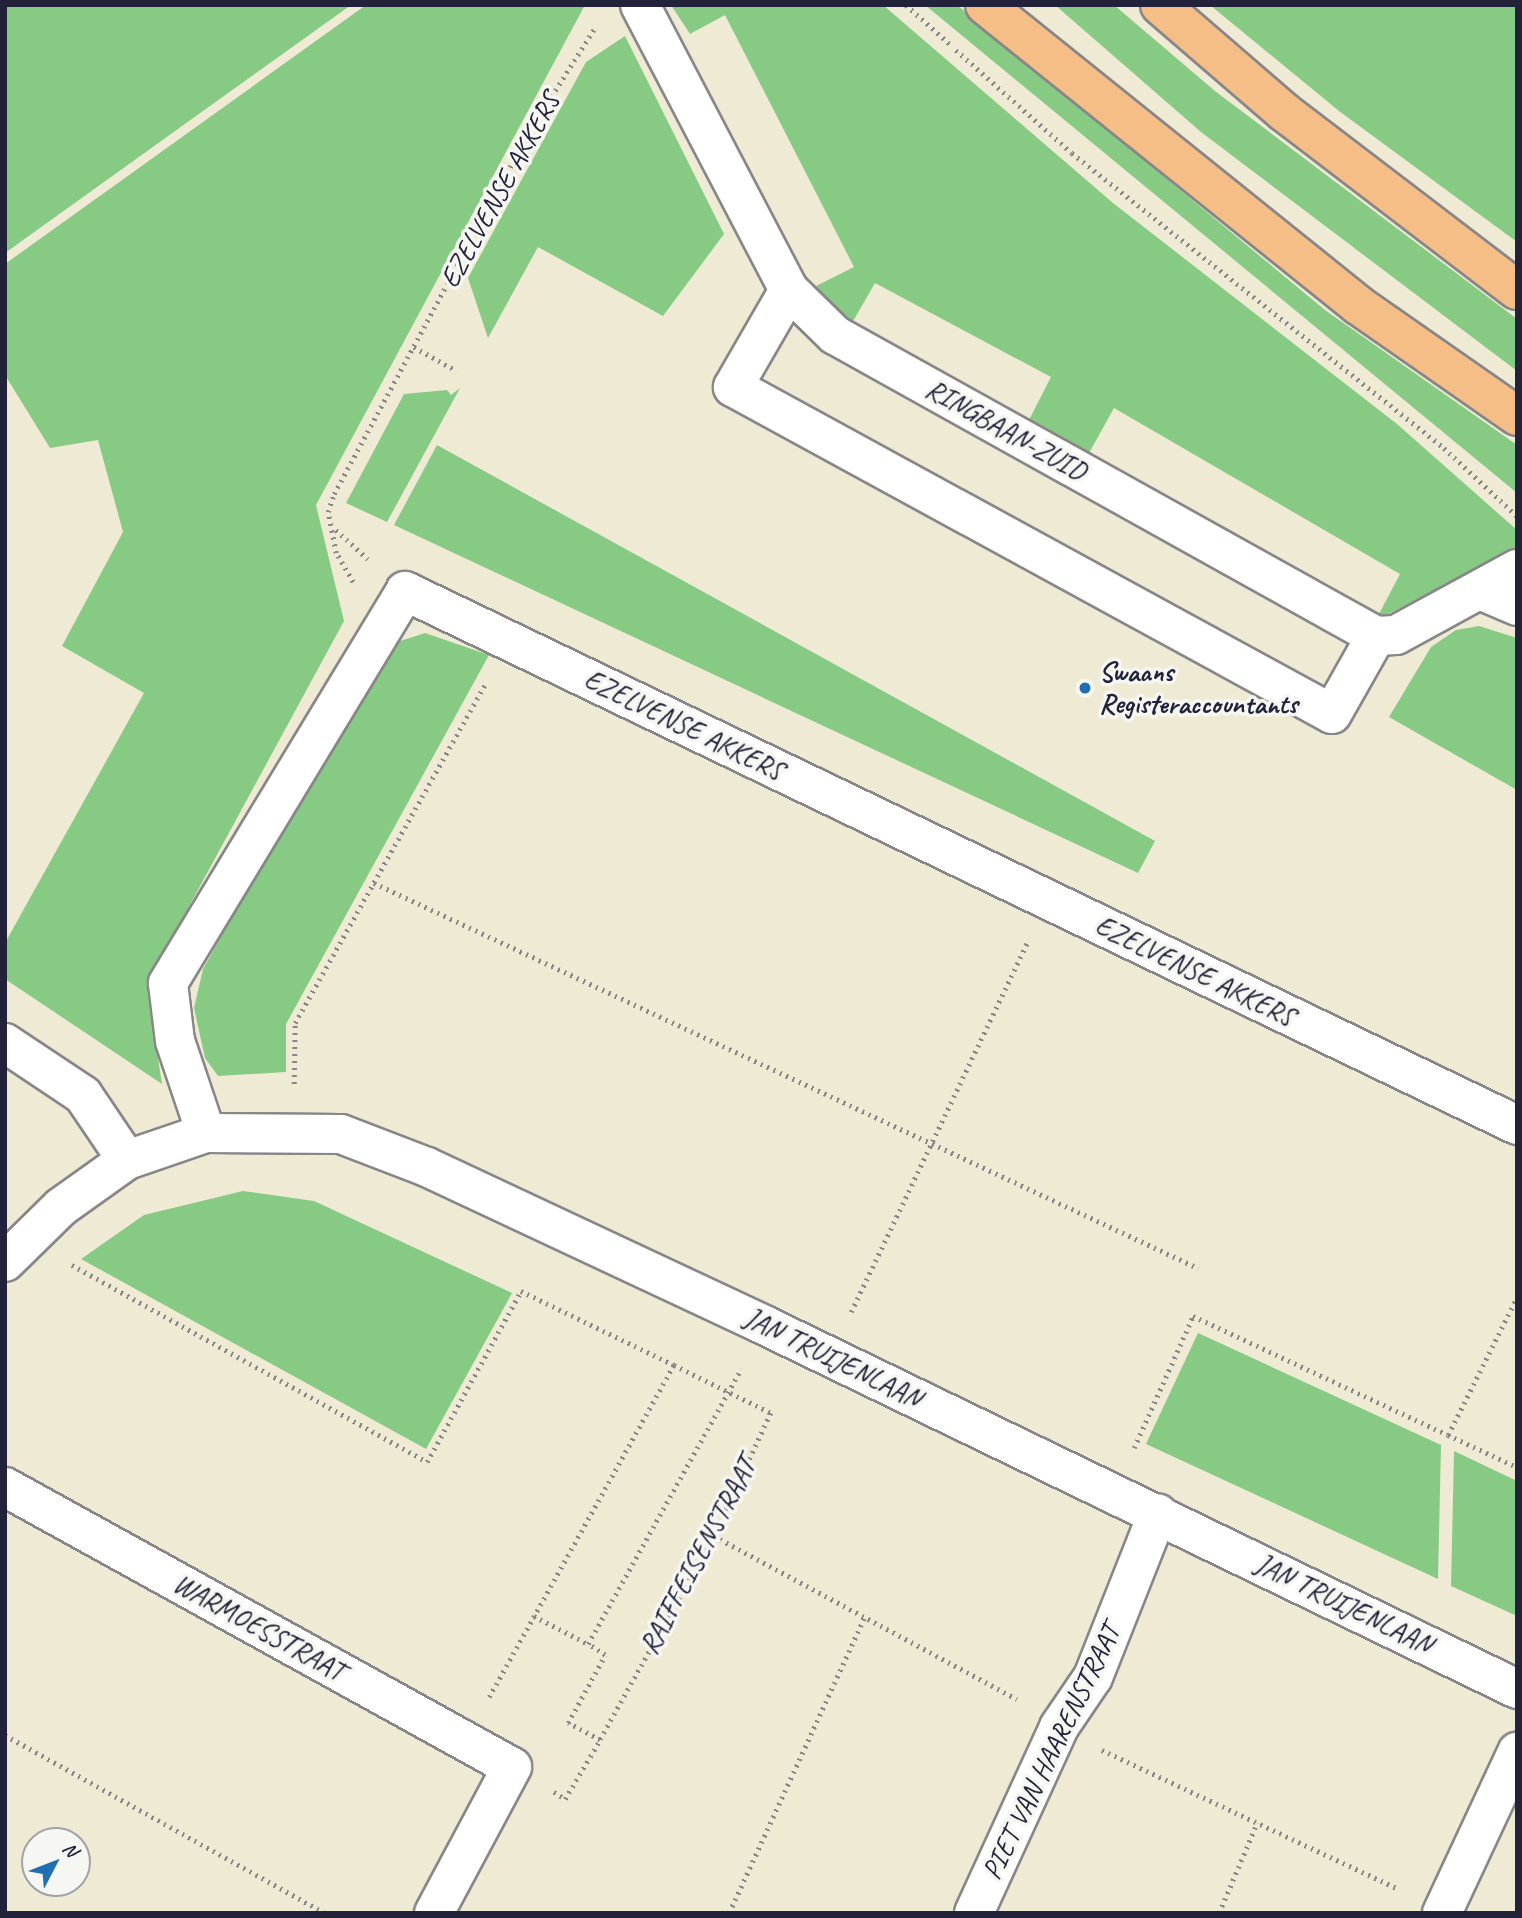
<!DOCTYPE html>
<style>
body{margin:0}
#map{position:relative;width:1522px;height:1918px;overflow:hidden;background:#efead4;font-family:Caveat,sans-serif}
div>[style]{position:absolute}
.green>*{inset:0;background:#87ca84}
.path>*{height:4.5px;margin-top:-2.25px;transform-origin:0;background:repeating-linear-gradient(90deg,#888688 0 2px,transparent 0 7px)}
.roads{filter:drop-shadow(2px 0 #888688) drop-shadow(-2px 0 #888688) drop-shadow(0 2px #888688) drop-shadow(0 -2px #888688)}
.minor>*{height:38px;margin:-19px;padding:0 19px;transform-origin:19px;border-radius:19px;background:#fff}
.major>*{height:38px;margin:-19px;padding:0 19px;transform-origin:19px;border-radius:19px;background:#f6be87}
.dots>*{width:19px;height:19px;translate:-50% -50%;box-sizing:border-box;border:4px solid #f6f6f2;border-radius:50%}
span{translate:-50% -50%;white-space:nowrap;text-align:center;line-height:1.15;-webkit-text-stroke:7px #f6f6f2;paint-order:stroke}
.street-label{font-size:28px;color:#22223b}
.poi-label{font-size:28px;color:#22223b;font-weight:700}
.left{translate:0 -50%;text-align:left}
.frame{position:absolute;inset:0;border:7px solid #22223b;pointer-events:none}
.north{position:absolute;left:21px;top:1827px;width:70px;height:70px;box-sizing:border-box;background:#f6f6f2;border:2px solid #a1a1a9;border-radius:50%;rotate:48deg;font-size:19px;font-weight:700;line-height:28px;text-align:center;color:#22223b}
.north::after{content:'';display:block;margin:auto;width:24px;height:32px;background:#1f6fb2;clip-path:polygon(50% 0,100% 100%,50% 72%,0 100%)}
</style>
<div id="map">
<div class="green">
<div style="clip-path:polygon(5px 5px,351px 5px,5px 253px)"></div>
<div style="clip-path:polygon(366px 5px,585px 5px,316px 505px,344px 621px,155px 969px,149px 1000px,162px 1084px,5px 979px,5px 943px,144px 693px,62px 646px,123px 532px,98px 440px,50px 448px,5px 375px,5px 264px)"></div>
<div style="clip-path:polygon(671px 5px,883px 5px,1113px 203px,1397px 424px,1517px 530px,1517px 550px,1384px 616px,1379px 614px,1400px 574px,1114px 408px,1089px 453px,1029px 420px,1051px 377px,875px 283px,852px 323px,833px 312px,816px 286px,854px 267px,725px 15px,690px 34px)"></div>
<div style="clip-path:polygon(925px 5px,957px 5px,1325px 310px,1517px 445px,1517px 493px)"></div>
<div style="clip-path:polygon(1055px 5px,1114px 5px,1215px 91px,1517px 319px,1517px 371px,1201px 132px)"></div>
<div style="clip-path:polygon(1210px 5px,1517px 5px,1517px 242px,1339px 111px)"></div>
<div style="clip-path:polygon(625px 36px,724px 234px,663px 316px,538px 247px,488px 338px,468px 278px,586px 62px)"></div>
<div style="clip-path:polygon(460px 388px,387px 522px,346px 503px,404px 394px,447px 390px,451px 395px)"></div>
<div style="clip-path:polygon(437px 445px,1155px 841px,1138px 873px,394px 525px)"></div>
<div style="clip-path:polygon(1479px 626px,1517px 638px,1517px 790px,1389px 717px,1431px 647px,1456px 630px)"></div>
<div style="clip-path:polygon(425px 633px,489px 655px,286px 1024px,286px 1072px,218px 1076px,205px 1058px,194px 1008px,203px 969px,370px 667px,391px 644px)"></div>
<div style="clip-path:polygon(243px 1191px,314px 1201px,512px 1293px,426px 1449px,81px 1259px,144px 1215px)"></div>
<div style="clip-path:polygon(1198px 1333px,1441px 1445px,1438px 1579px,1146px 1444px)"></div>
<div style="clip-path:polygon(1454px 1451px,1517px 1481px,1517px 1616px,1451px 1586px)"></div>
</div>
<div class="path">
<div style="left:906px;top:5px;width:59px;rotate:41.6deg"></div>
<div style="left:956px;top:50px;width:155px;rotate:41.6deg"></div>
<div style="left:1072px;top:153px;width:475px;rotate:38.4deg"></div>
<div style="left:1444px;top:448px;width:100px;rotate:43deg"></div>
<div style="left:414px;top:347px;width:49px;rotate:29.2deg"></div>
<div style="left:336px;top:530px;width:43px;rotate:42.2deg"></div>
<div style="left:353px;top:582px;width:34px;rotate:-120deg"></div>
<div style="left:336px;top:553px;width:42px;rotate:-101deg"></div>
<div style="left:328px;top:512px;width:19px;rotate:-72deg"></div>
<div style="left:334px;top:494px;width:411px;rotate:-61.7deg"></div>
<div style="left:529px;top:132px;width:125px;rotate:-57.7deg"></div>
<div style="left:374px;top:883px;width:910px;rotate:25.04deg"></div>
<div style="left:294px;top:1084px;width:61px;rotate:-89.1deg"></div>
<div style="left:295px;top:1023px;width:389px;rotate:-60.7deg"></div>
<div style="left:72px;top:1265px;width:406px;rotate:29deg"></div>
<div style="left:427px;top:1462px;width:195px;rotate:-61.2deg"></div>
<div style="left:521px;top:1291px;width:170px;rotate:25.8deg"></div>
<div style="left:851px;top:1312px;width:409px;rotate:-64.5deg"></div>
<div style="left:1448px;top:1435px;width:76px;rotate:24.9deg"></div>
<div style="left:1134px;top:1448px;width:145px;rotate:-65.9deg"></div>
<div style="left:1193px;top:1316px;width:281px;rotate:25deg"></div>
<div style="left:1448px;top:1435px;width:154px;rotate:-63.4deg"></div>
<div style="left:714px;top:1536px;width:344px;rotate:28.3deg"></div>
<div style="left:534px;top:1616px;width:61px;rotate:27.4deg"></div>
<div style="left:489px;top:1697px;width:380px;rotate:-60.9deg"></div>
<div style="left:674px;top:1365px;width:108px;rotate:26.3deg"></div>
<div style="left:771px;top:1413px;width:136px;rotate:114.9deg"></div>
<div style="left:714px;top:1536px;width:234px;rotate:119.2deg"></div>
<div style="left:5px;top:1735px;width:366px;rotate:29.1deg"></div>
<div style="left:1102px;top:1750px;width:328px;rotate:25.1deg"></div>
<div style="left:554px;top:1792px;width:13px;rotate:32deg"></div>
<div style="left:565px;top:1799px;width:69px;rotate:-59.3deg"></div>
<div style="left:600px;top:1740px;width:36px;rotate:-152deg"></div>
<div style="left:568px;top:1723px;width:77px;rotate:-61.4deg"></div>
<div style="left:605px;top:1655px;width:20px;rotate:-147deg"></div>
<div style="left:588px;top:1644px;width:315px;rotate:-60.9deg"></div>
<div style="left:729px;top:1913px;width:324px;rotate:-65.4deg"></div>
<div style="left:1219px;top:1913px;width:98px;rotate:-67.1deg"></div>
</div>
<div class="roads">
<div class="minor">
<div style="left:640px;top:5px;width:322px;rotate:62.4deg"></div>
<div style="left:789px;top:290px;width:64px;rotate:44.4deg"></div>
<div style="left:835px;top:335px;width:619px;rotate:29.09deg"></div>
<div style="left:1376px;top:636px;width:20px;rotate:-3deg"></div>
<div style="left:1396px;top:635px;width:138px;rotate:-28.6deg"></div>
<div style="left:789px;top:290px;width:112px;rotate:120deg"></div>
<div style="left:733px;top:387px;width:682px;rotate:28.63deg"></div>
<div style="left:1332px;top:714px;width:90px;rotate:-60.6deg"></div>
<div style="left:1480px;top:590px;width:40px;rotate:23.4deg"></div>
<div style="left:5px;top:1043px;width:94px;rotate:33.7deg"></div>
<div style="left:83px;top:1095px;width:78px;rotate:55.9deg"></div>
<div style="left:206px;top:1133px;width:97px;rotate:-108.6deg"></div>
<div style="left:175px;top:1041px;width:58px;rotate:-96.9deg"></div>
<div style="left:168px;top:983px;width:458px;rotate:-58.8deg"></div>
<div style="left:405px;top:591px;width:1234px;rotate:25.65deg"></div>
<div style="left:5px;top:1262px;width:78px;rotate:-44.5deg"></div>
<div style="left:61px;top:1207px;width:81px;rotate:-35.5deg"></div>
<div style="left:127px;top:1160px;width:83px;rotate:-18.9deg"></div>
<div style="left:206px;top:1133px;width:135px;rotate:0.4deg"></div>
<div style="left:341px;top:1134px;width:92px;rotate:21deg"></div>
<div style="left:427px;top:1167px;width:370px;rotate:25.1deg"></div>
<div style="left:762px;top:1324px;width:839px;rotate:25.8deg"></div>
<div style="left:5px;top:1487px;width:579px;rotate:28.91deg"></div>
<div style="left:512px;top:1767px;width:166px;rotate:118.1deg"></div>
<div style="left:974px;top:1913px;width:205px;rotate:-65.4deg"></div>
<div style="left:1059px;top:1727px;width:60px;rotate:-55.8deg"></div>
<div style="left:1093px;top:1677px;width:176px;rotate:-68.4deg"></div>
<div style="left:1442px;top:1913px;width:178px;rotate:-65deg"></div>
</div>
<div class="major">
<div style="left:985px;top:5px;width:479px;rotate:38.8deg"></div>
<div style="left:1358px;top:305px;width:194px;rotate:34.9deg"></div>
<div style="left:1160px;top:5px;width:164px;rotate:40.8deg"></div>
<div style="left:1284px;top:112px;width:293px;rotate:37.4deg"></div>
</div>
</div>
<div class="dots">
<div style="left:1085px;top:688px;background:#1f6fb2"></div>
</div>
<div class="street-label">
<span style="left:500px;top:190px;rotate:-61deg">EZELVENSE AKKERS</span>
<span style="left:1006px;top:430px;rotate:29deg">RINGBAAN-ZUID</span>
<span style="left:684px;top:725px;rotate:26deg">EZELVENSE AKKERS</span>
<span style="left:1195px;top:971px;rotate:26deg">EZELVENSE AKKERS</span>
<span style="left:833px;top:1358px;rotate:26deg">JAN TRUIJENLAAN</span>
<span style="left:698px;top:1556px;rotate:-62deg">RAIFFEISENSTRAAT</span>
<span style="left:1344px;top:1604px;rotate:26deg">JAN TRUIJENLAAN</span>
<span style="left:259px;top:1627px;rotate:29deg">WARMOESSTRAAT</span>
<span style="left:1051px;top:1752px;rotate:-64deg">PIET VAN HAARENSTRAAT</span>
</div>
<div class="poi-label">
<span class="left" style="left:1099px;top:688px">Swaans<br>Registeraccountants</span>
</div>
<div class="frame"></div>
<div class="north">N</div>
</div>
